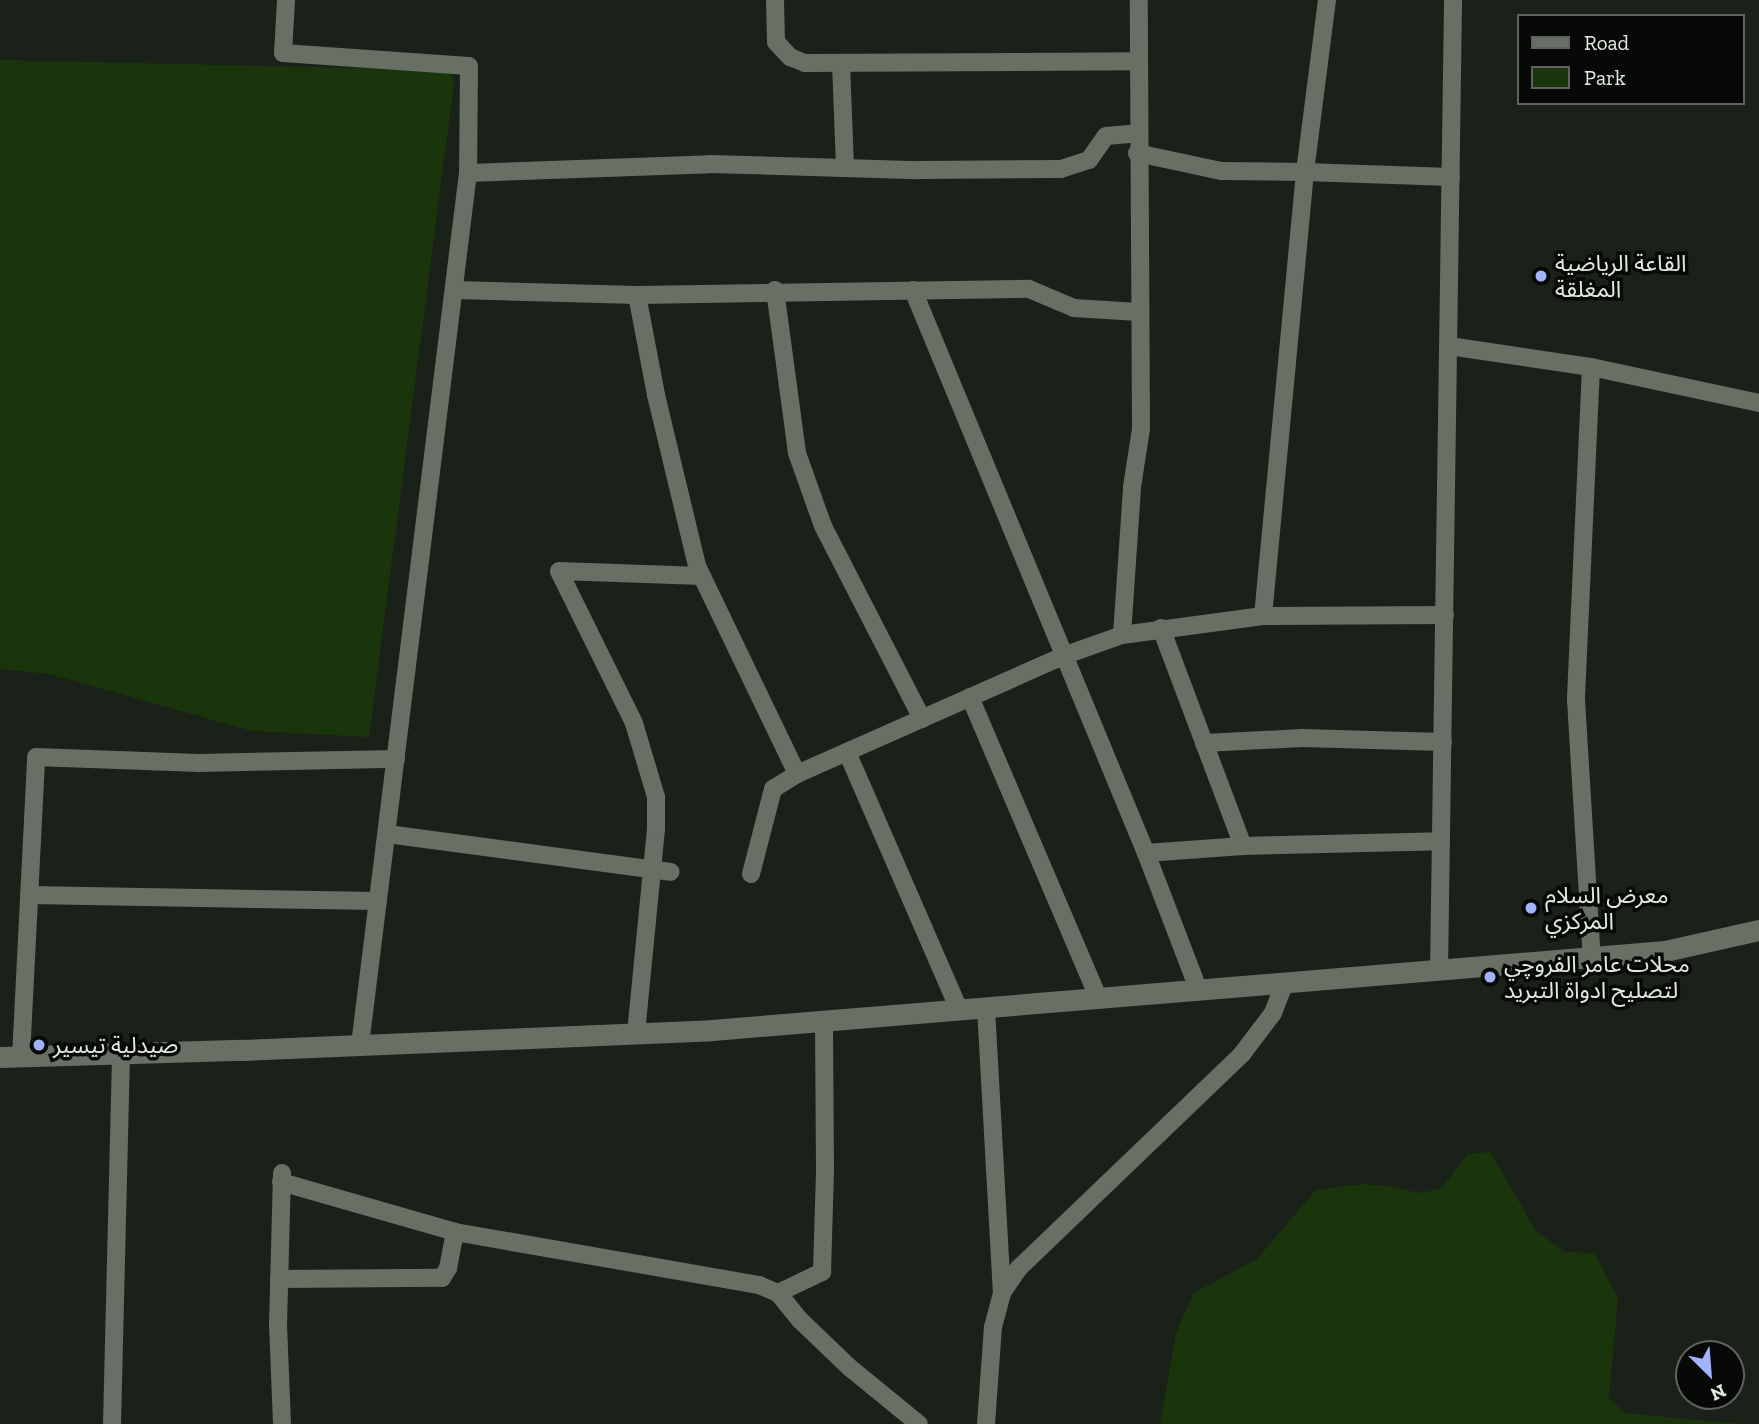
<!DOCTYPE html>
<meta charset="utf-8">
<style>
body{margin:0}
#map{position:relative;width:1759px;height:1424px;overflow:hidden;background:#1a2118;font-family:"Zilla Slab","Noto Sans Arabic",serif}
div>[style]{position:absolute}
.green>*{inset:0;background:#1a350c}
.minor>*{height:18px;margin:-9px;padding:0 9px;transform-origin:9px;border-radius:9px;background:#686f65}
.tertiary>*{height:21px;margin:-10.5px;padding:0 10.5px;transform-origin:10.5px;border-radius:10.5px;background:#686f65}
.dots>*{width:19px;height:19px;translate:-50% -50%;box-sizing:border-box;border:4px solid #070906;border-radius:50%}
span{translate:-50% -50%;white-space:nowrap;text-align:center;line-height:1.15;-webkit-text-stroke:7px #070906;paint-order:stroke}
.poi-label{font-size:23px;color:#e3e8e2}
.left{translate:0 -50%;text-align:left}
.legend{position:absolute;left:1517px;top:14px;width:228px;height:91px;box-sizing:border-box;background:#070906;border:2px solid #5f625e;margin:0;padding:9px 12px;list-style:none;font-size:21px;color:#e3e8e2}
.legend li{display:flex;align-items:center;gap:14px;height:35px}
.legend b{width:35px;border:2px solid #5f625e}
.north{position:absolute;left:1675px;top:1340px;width:70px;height:70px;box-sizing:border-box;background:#070906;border:2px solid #5f625e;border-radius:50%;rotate:155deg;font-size:19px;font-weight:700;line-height:28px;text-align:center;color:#e3e8e2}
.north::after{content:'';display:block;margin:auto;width:24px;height:32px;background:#a3b2fd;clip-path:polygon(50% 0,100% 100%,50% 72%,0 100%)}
</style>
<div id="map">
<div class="green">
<div style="clip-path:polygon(0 60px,451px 70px,454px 83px,369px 737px,252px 731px,50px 674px,0 669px)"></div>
<div style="clip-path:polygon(1490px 1152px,1536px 1231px,1565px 1252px,1594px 1253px,1618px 1298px,1609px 1397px,1624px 1413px,1741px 1424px,1160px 1424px,1176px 1333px,1194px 1293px,1257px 1259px,1316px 1190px,1362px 1184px,1390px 1186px,1419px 1193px,1441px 1189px,1468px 1154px)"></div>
</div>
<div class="minor">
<div style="left:286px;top:0;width:53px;rotate:93.2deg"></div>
<div style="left:283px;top:53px;width:186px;rotate:4deg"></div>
<div style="left:469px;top:66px;width:107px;rotate:90.5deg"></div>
<div style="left:468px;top:173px;width:879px;rotate:97.06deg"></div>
<div style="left:775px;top:0;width:42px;rotate:88.6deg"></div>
<div style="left:776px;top:42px;width:21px;rotate:47deg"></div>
<div style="left:790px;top:57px;width:16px;rotate:22deg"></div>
<div style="left:805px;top:63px;width:333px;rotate:-0.3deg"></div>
<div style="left:1327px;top:0;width:173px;rotate:97.3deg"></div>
<div style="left:1305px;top:172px;width:146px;rotate:2deg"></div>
<div style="left:841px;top:63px;width:105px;rotate:87.8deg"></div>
<div style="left:1137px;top:153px;width:86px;rotate:12.1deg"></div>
<div style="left:1221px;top:171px;width:84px;rotate:0.7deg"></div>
<div style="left:1305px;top:172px;width:446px;rotate:95.4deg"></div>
<div style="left:468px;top:173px;width:242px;rotate:-2.1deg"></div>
<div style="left:710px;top:164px;width:208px;rotate:1.7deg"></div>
<div style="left:918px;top:170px;width:143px;rotate:-0.4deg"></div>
<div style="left:1061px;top:169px;width:29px;rotate:-18deg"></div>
<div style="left:1089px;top:160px;width:29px;rotate:-55deg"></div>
<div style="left:1106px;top:136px;width:32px;rotate:-5deg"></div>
<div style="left:454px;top:290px;width:183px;rotate:1.6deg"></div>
<div style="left:637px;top:295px;width:392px;rotate:-0.9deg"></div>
<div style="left:1029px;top:289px;width:49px;rotate:22.9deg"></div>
<div style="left:1074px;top:308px;width:64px;rotate:3.6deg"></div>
<div style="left:775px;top:290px;width:164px;rotate:82.3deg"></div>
<div style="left:797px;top:453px;width:77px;rotate:70.4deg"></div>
<div style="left:823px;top:526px;width:217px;rotate:62.8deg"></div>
<div style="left:913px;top:290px;width:609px;rotate:67.52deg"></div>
<div style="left:1146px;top:853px;width:148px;rotate:69deg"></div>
<div style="left:637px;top:295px;width:102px;rotate:79.2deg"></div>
<div style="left:656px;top:395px;width:176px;rotate:76.5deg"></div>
<div style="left:697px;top:566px;width:231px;rotate:64.3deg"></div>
<div style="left:1449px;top:346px;width:144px;rotate:8.4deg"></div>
<div style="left:1591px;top:367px;width:172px;rotate:12.1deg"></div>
<div style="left:1591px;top:367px;width:333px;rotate:92.6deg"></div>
<div style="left:1576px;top:700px;width:258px;rotate:86.5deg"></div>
<div style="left:1161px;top:628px;width:233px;rotate:69.4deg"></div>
<div style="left:1122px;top:635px;width:148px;rotate:-86.1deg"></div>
<div style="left:1132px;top:487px;width:59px;rotate:-81.2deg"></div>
<div style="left:1141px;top:429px;width:429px;rotate:-90.3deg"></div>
<div style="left:970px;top:697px;width:328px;rotate:66.9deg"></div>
<div style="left:1204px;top:743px;width:98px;rotate:-2.9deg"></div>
<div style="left:1302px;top:738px;width:141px;rotate:1.6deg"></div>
<div style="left:847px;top:752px;width:281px;rotate:66.5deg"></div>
<div style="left:387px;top:834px;width:286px;rotate:7.6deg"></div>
<div style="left:1146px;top:853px;width:97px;rotate:-4.1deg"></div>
<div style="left:1243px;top:846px;width:198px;rotate:-1.4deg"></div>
<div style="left:751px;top:874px;width:88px;rotate:-75.5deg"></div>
<div style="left:773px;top:789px;width:28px;rotate:-32deg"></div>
<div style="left:797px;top:774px;width:291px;rotate:-23.9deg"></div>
<div style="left:1063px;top:656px;width:63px;rotate:-19.6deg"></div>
<div style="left:1122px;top:635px;width:142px;rotate:-7.7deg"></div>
<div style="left:1263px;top:616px;width:182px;rotate:-0.3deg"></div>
<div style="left:29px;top:895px;width:349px;rotate:1deg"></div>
<div style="left:1439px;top:971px;width:971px;rotate:-89.17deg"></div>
<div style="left:986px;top:1008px;width:285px;rotate:86.8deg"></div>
<div style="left:636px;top:1033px;width:206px;rotate:-84.4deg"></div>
<div style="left:656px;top:828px;width:31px;rotate:-90deg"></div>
<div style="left:656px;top:797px;width:77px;rotate:-106.6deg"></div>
<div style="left:634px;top:723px;width:169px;rotate:-116.3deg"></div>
<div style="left:559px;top:571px;width:143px;rotate:2deg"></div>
<div style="left:21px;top:1057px;width:300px;rotate:-87.1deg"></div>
<div style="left:36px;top:757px;width:163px;rotate:2.1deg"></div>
<div style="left:199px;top:763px;width:197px;rotate:-1.2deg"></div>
<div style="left:282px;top:1173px;width:151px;rotate:91.5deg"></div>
<div style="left:278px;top:1324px;width:100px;rotate:87.7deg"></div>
<div style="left:281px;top:1182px;width:181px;rotate:16deg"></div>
<div style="left:279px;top:1279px;width:163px;rotate:-0.4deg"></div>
<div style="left:442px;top:1278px;width:12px;rotate:-59deg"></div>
<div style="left:448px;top:1268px;width:37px;rotate:-79deg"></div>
<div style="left:455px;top:1232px;width:309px;rotate:9.9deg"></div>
<div style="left:759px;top:1285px;width:21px;rotate:23deg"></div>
<div style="left:778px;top:1293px;width:35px;rotate:51deg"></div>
<div style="left:800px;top:1320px;width:68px;rotate:43.8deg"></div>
<div style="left:849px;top:1367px;width:90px;rotate:39.2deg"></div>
<div style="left:778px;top:1293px;width:49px;rotate:-25.5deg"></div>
<div style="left:822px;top:1272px;width:103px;rotate:-88.3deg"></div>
<div style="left:825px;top:1169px;width:148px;rotate:-90.4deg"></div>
<div style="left:112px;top:1424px;width:370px;rotate:-88.6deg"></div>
<div style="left:986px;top:1424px;width:97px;rotate:-85.9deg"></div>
<div style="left:993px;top:1327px;width:35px;rotate:-75deg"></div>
<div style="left:1002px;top:1293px;width:30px;rotate:-56deg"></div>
<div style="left:1019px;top:1268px;width:309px;rotate:-43.8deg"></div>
<div style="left:1242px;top:1054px;width:51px;rotate:-52.9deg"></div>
<div style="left:1273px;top:1013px;width:31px;rotate:-69deg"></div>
</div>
<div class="tertiary">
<div style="left:0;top:1057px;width:242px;rotate:-1.7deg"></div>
<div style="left:242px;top:1050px;width:470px;rotate:-2.4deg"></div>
<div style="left:712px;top:1030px;width:956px;rotate:-4.74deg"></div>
<div style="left:1665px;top:951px;width:96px;rotate:-12.6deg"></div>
</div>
<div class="dots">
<div style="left:1541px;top:276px;background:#a3b2fd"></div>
<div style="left:1531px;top:908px;background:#a3b2fd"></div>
<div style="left:1490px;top:977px;background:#a3b2fd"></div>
<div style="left:39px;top:1045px;background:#a3b2fd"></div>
</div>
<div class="poi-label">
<span class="left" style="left:1555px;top:276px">القاعة الرياضية<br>المغلقة</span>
<span class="left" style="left:1545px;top:908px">معرض السلام<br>المركزي</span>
<span class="left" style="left:1504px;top:977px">محلات عامر الفروچي<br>لتصليح ادواة التبريد</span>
<span class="left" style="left:53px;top:1045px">صيدلية تيسير</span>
</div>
<ul class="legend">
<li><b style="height:9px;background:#686f65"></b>Road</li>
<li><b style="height:19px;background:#1a350c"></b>Park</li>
</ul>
<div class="north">N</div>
</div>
